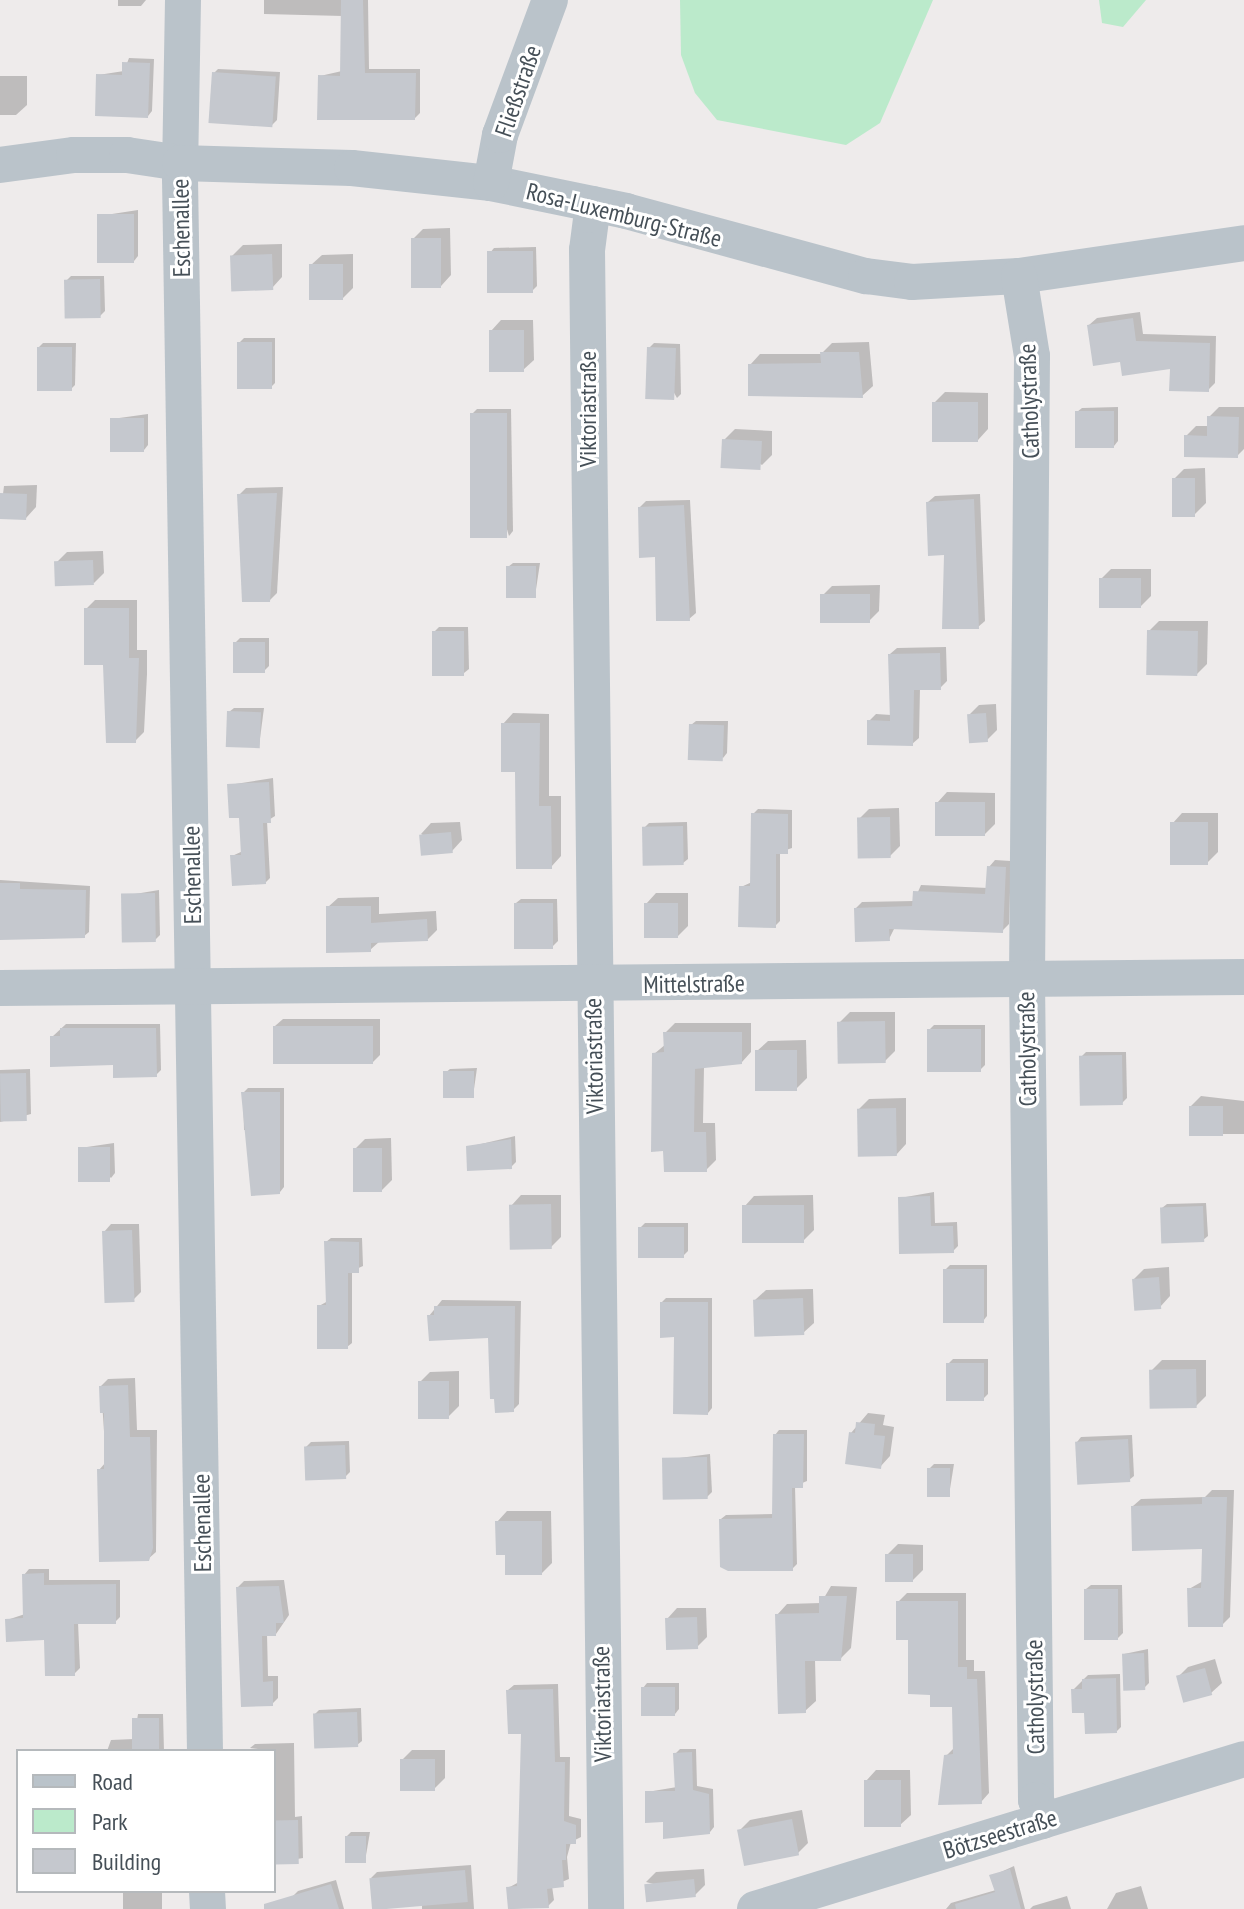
<!DOCTYPE html>
<meta charset="utf-8">
<style>
body{margin:0}
#map{position:relative;width:1244px;height:1909px;overflow:hidden;background:#eeebeb;font-family:"PT Sans Narrow",sans-serif}
div>[style]{position:absolute}
.green>*{inset:0;background:#bbeacb}
.shadow>*{inset:0;background:#0003;transform-origin:0 0}
.building>*{inset:0;background:#c5c8ce;transform-origin:0 0}
.minor>*{height:36px;margin:-18px;padding:0 18px;transform-origin:18px;border-radius:18px;background:#bac3ca}
span{translate:-50% -50%;white-space:nowrap;text-align:center;line-height:1.15;-webkit-text-stroke:6px #fff;paint-order:stroke}
.street-label{font-size:24px;color:#454f57}
.legend{position:absolute;left:16px;top:1749px;width:260px;height:144px;box-sizing:border-box;background:#fff;border:2px solid #b5b9bc;margin:0;padding:10px 14px;list-style:none;font-size:24px;color:#454f57}
.legend li{display:flex;align-items:center;gap:16px;height:40px}
.legend b{width:40px;border:2px solid #b5b9bc}
</style>
<div id="map">
<div class="green">
<div style="clip-path:polygon(680px 0,933px 0,880px 123px,846px 145px,717px 120px,695px 93px,681px 55px)"></div>
<div style="clip-path:polygon(1099px 0,1146px 0,1123px 27px,1102px 23px)"></div>
</div>
<div class="shadow">
<div style="clip-path:polygon(118px 0,146px 0,141px 6px,118px 6px)"></div>
<div style="clip-path:polygon(264px 0,368px 0,369px 69px,420px 69px,420px 113px,415px 118px,320px 76px,342px 71px,343px 16px,264px 14px)"></div>
<div style="clip-path:polygon(129px 58px,154px 59px,152px 111px,148px 116px,98px 75px,124px 71px)"></div>
<div style="clip-path:polygon(218px 69px,280px 72px,277px 120px,272px 125px,214px 73px)"></div>
<div style="clip-path:polygon(0 76px,27px 76px,27px 105px,16px 115px,0 115px)"></div>
<div style="clip-path:polygon(138px 210px,138px 256px,134px 261px,99px 216px)"></div>
<div style="clip-path:polygon(450px 228px,451px 275px,441px 286px,413px 239px,423px 229px)"></div>
<div style="clip-path:polygon(282px 244px,282px 277px,272px 288px,232px 256px,243px 245px)"></div>
<div style="clip-path:polygon(536px 247px,537px 286px,532px 291px,490px 253px,494px 248px)"></div>
<div style="clip-path:polygon(353px 254px,353px 288px,343px 298px,311px 265px,322px 255px)"></div>
<div style="clip-path:polygon(71px 276px,104px 276px,105px 311px,100px 316px,66px 281px)"></div>
<div style="clip-path:polygon(1140px 312px,1143px 334px,1216px 336px,1215px 383px,1208px 390px,1089px 325px,1097px 318px)"></div>
<div style="clip-path:polygon(501px 320px,533px 320px,534px 360px,523px 370px,491px 331px)"></div>
<div style="clip-path:polygon(244px 338px,275px 338px,275px 383px,270px 388px,239px 343px)"></div>
<div style="clip-path:polygon(869px 342px,873px 386px,862px 396px,750px 365px,760px 354px,821px 354px,832px 343px)"></div>
<div style="clip-path:polygon(43px 343px,76px 343px,75px 385px,71px 389px,39px 347px)"></div>
<div style="clip-path:polygon(654px 343px,680px 344px,681px 394px,677px 398px,649px 348px)"></div>
<div style="clip-path:polygon(945px 392px,988px 393px,988px 429px,978px 440px,934px 403px)"></div>
<div style="clip-path:polygon(1118px 407px,1118px 441px,1114px 446px,1077px 412px,1082px 408px)"></div>
<div style="clip-path:polygon(1219px 407px,1244px 407px,1244px 449px,1237px 456px,1186px 436px,1196px 426px,1209px 426px,1209px 417px)"></div>
<div style="clip-path:polygon(477px 409px,511px 409px,513px 531px,509px 536px,472px 414px)"></div>
<div style="clip-path:polygon(148px 414px,148px 445px,144px 450px,112px 419px)"></div>
<div style="clip-path:polygon(735px 429px,772px 431px,772px 455px,762px 465px,724px 440px)"></div>
<div style="clip-path:polygon(1205px 468px,1206px 503px,1195px 514px,1174px 479px,1184px 469px)"></div>
<div style="clip-path:polygon(37px 485px,36px 507px,26px 518px,0 518px,4px 486px)"></div>
<div style="clip-path:polygon(283px 487px,277px 593px,270px 600px,239px 495px,246px 488px)"></div>
<div style="clip-path:polygon(980px 494px,985px 621px,978px 627px,928px 502px,935px 496px)"></div>
<div style="clip-path:polygon(690px 500px,696px 613px,689px 619px,640px 507px,646px 501px)"></div>
<div style="clip-path:polygon(103px 551px,104px 573px,94px 583px,56px 563px,67px 552px)"></div>
<div style="clip-path:polygon(513px 563px,540px 563px,535px 596px,508px 567px)"></div>
<div style="clip-path:polygon(1111px 569px,1151px 569px,1151px 596px,1141px 606px,1101px 579px)"></div>
<div style="clip-path:polygon(880px 585px,879px 611px,869px 621px,822px 596px,832px 586px)"></div>
<div style="clip-path:polygon(95px 600px,137px 600px,137px 650px,147px 650px,147px 674px,144px 732px,135px 741px,86px 609px)"></div>
<div style="clip-path:polygon(1159px 621px,1208px 621px,1207px 664px,1197px 674px,1149px 631px)"></div>
<div style="clip-path:polygon(439px 627px,468px 627px,469px 669px,464px 673px,434px 632px)"></div>
<div style="clip-path:polygon(240px 638px,269px 638px,269px 666px,264px 671px,235px 643px)"></div>
<div style="clip-path:polygon(946px 647px,947px 681px,940px 688px,920px 688px,919px 738px,912px 744px,869px 721px,876px 714px,891px 715px,890px 654px,897px 648px)"></div>
<div style="clip-path:polygon(996px 704px,997px 730px,987px 740px,969px 715px,979px 705px)"></div>
<div style="clip-path:polygon(234px 708px,264px 708px,259px 746px,229px 712px)"></div>
<div style="clip-path:polygon(513px 713px,549px 714px,549px 796px,561px 796px,561px 856px,551px 867px,503px 724px)"></div>
<div style="clip-path:polygon(696px 721px,728px 721px,727px 753px,723px 758px,691px 725px)"></div>
<div style="clip-path:polygon(273px 778px,275px 816px,267px 821px,270px 878px,265px 883px,232px 856px,243px 851px,241px 816px,229px 785px)"></div>
<div style="clip-path:polygon(947px 792px,995px 793px,995px 824px,985px 834px,937px 803px)"></div>
<div style="clip-path:polygon(899px 808px,900px 846px,890px 856px,859px 819px,869px 809px)"></div>
<div style="clip-path:polygon(758px 809px,792px 810px,792px 848px,780px 852px,780px 921px,775px 926px,741px 887px,752px 882px,753px 814px)"></div>
<div style="clip-path:polygon(1182px 813px,1218px 813px,1218px 852px,1207px 863px,1172px 824px)"></div>
<div style="clip-path:polygon(460px 822px,462px 840px,452px 851px,421px 834px,431px 823px)"></div>
<div style="clip-path:polygon(687px 822px,688px 859px,683px 863px,644px 828px,649px 823px)"></div>
<div style="clip-path:polygon(995px 860px,1011px 861px,1009px 924px,1002px 931px,895px 927px,889px 939px,856px 908px,862px 902px,914px 901px,921px 885px,988px 888px,989px 867px)"></div>
<div style="clip-path:polygon(0 880px,90px 886px,89px 932px,84px 936px,0 938px)"></div>
<div style="clip-path:polygon(159px 890px,160px 935px,155px 940px,123px 896px)"></div>
<div style="clip-path:polygon(656px 893px,688px 893px,688px 926px,678px 936px,646px 904px)"></div>
<div style="clip-path:polygon(379px 897px,379px 914px,436px 911px,437px 930px,428px 939px,380px 941px,370px 950px,328px 907px,338px 898px)"></div>
<div style="clip-path:polygon(521px 899px,557px 899px,558px 941px,553px 946px,516px 903px)"></div>
<div style="clip-path:polygon(850px 1012px,895px 1012px,895px 1051px,885px 1061px,839px 1023px)"></div>
<div style="clip-path:polygon(283px 1019px,380px 1019px,380px 1055px,372px 1063px,275px 1026px)"></div>
<div style="clip-path:polygon(675px 1023px,751px 1023px,751px 1052px,742px 1062px,704px 1067px,703px 1123px,715px 1123px,716px 1160px,706px 1170px,654px 1054px,666px 1044px,665px 1033px)"></div>
<div style="clip-path:polygon(66px 1024px,160px 1024px,161px 1070px,156px 1075px,115px 1063px,52px 1037px)"></div>
<div style="clip-path:polygon(934px 1025px,985px 1025px,985px 1065px,980px 1070px,929px 1030px)"></div>
<div style="clip-path:polygon(806px 1040px,807px 1078px,797px 1088px,757px 1051px,768px 1041px)"></div>
<div style="clip-path:polygon(1086px 1052px,1126px 1052px,1127px 1098px,1122px 1103px,1081px 1057px)"></div>
<div style="clip-path:polygon(477px 1068px,473px 1096px,445px 1073px,450px 1069px)"></div>
<div style="clip-path:polygon(30px 1069px,31px 1114px,0 1122px,0 1070px)"></div>
<div style="clip-path:polygon(248px 1088px,284px 1088px,284px 1187px,280px 1192px,250px 1130px,244px 1130px,243px 1093px)"></div>
<div style="clip-path:polygon(1201px 1096px,1244px 1101px,1244px 1134px,1191px 1134px,1191px 1106px)"></div>
<div style="clip-path:polygon(906px 1098px,906px 1144px,896px 1155px,859px 1109px,869px 1099px)"></div>
<div style="clip-path:polygon(515px 1136px,516px 1162px,511px 1167px,468px 1147px)"></div>
<div style="clip-path:polygon(391px 1138px,392px 1180px,382px 1190px,355px 1149px,365px 1139px)"></div>
<div style="clip-path:polygon(114px 1143px,115px 1173px,111px 1178px,80px 1148px)"></div>
<div style="clip-path:polygon(934px 1192px,935px 1223px,957px 1222px,958px 1246px,953px 1251px,900px 1198px)"></div>
<div style="clip-path:polygon(521px 1195px,561px 1195px,561px 1237px,551px 1247px,511px 1206px)"></div>
<div style="clip-path:polygon(813px 1195px,814px 1230px,803px 1241px,744px 1207px,754px 1196px)"></div>
<div style="clip-path:polygon(1206px 1203px,1208px 1236px,1203px 1240px,1162px 1208px,1167px 1204px)"></div>
<div style="clip-path:polygon(645px 1223px,688px 1223px,688px 1251px,684px 1255px,640px 1228px)"></div>
<div style="clip-path:polygon(111px 1224px,139px 1224px,141px 1292px,133px 1300px,104px 1232px)"></div>
<div style="clip-path:polygon(331px 1238px,362px 1238px,363px 1266px,352px 1271px,352px 1343px,347px 1347px,319px 1306px,328px 1301px,326px 1242px)"></div>
<div style="clip-path:polygon(950px 1265px,987px 1265px,987px 1316px,983px 1321px,945px 1270px)"></div>
<div style="clip-path:polygon(1169px 1267px,1170px 1296px,1160px 1307px,1134px 1279px,1144px 1269px)"></div>
<div style="clip-path:polygon(813px 1289px,814px 1323px,803px 1333px,755px 1300px,766px 1290px)"></div>
<div style="clip-path:polygon(666px 1298px,712px 1298px,712px 1408px,708px 1413px,662px 1302px)"></div>
<div style="clip-path:polygon(442px 1300px,521px 1301px,519px 1404px,513px 1410px,490px 1336px,429px 1316px)"></div>
<div style="clip-path:polygon(953px 1359px,988px 1359px,988px 1394px,983px 1399px,948px 1364px)"></div>
<div style="clip-path:polygon(1162px 1360px,1206px 1360px,1206px 1396px,1196px 1406px,1151px 1371px)"></div>
<div style="clip-path:polygon(459px 1371px,459px 1406px,449px 1416px,420px 1382px,430px 1372px)"></div>
<div style="clip-path:polygon(135px 1378px,137px 1430px,157px 1430px,156px 1552px,148px 1559px,99px 1470px,106px 1462px,101px 1386px,108px 1379px)"></div>
<div style="clip-path:polygon(868px 1413px,885px 1415px,883px 1425px,894px 1427px,890px 1456px,880px 1467px,851px 1433px)"></div>
<div style="clip-path:polygon(779px 1430px,807px 1430px,807px 1481px,795px 1486px,797px 1564px,792px 1569px,721px 1519px,726px 1515px,774px 1514px,775px 1435px)"></div>
<div style="clip-path:polygon(1132px 1435px,1134px 1476px,1129px 1480px,1077px 1442px,1081px 1437px)"></div>
<div style="clip-path:polygon(349px 1441px,350px 1472px,345px 1477px,306px 1447px,311px 1442px)"></div>
<div style="clip-path:polygon(710px 1454px,712px 1492px,707px 1497px,664px 1460px)"></div>
<div style="clip-path:polygon(934px 1464px,954px 1464px,949px 1495px,929px 1469px)"></div>
<div style="clip-path:polygon(1212px 1490px,1234px 1490px,1230px 1617px,1222px 1625px,1189px 1589px,1203px 1581px,1204px 1547px,1133px 1506px,1141px 1499px,1205px 1497px)"></div>
<div style="clip-path:polygon(507px 1511px,551px 1511px,552px 1563px,542px 1573px,507px 1553px,497px 1522px)"></div>
<div style="clip-path:polygon(898px 1544px,923px 1545px,923px 1570px,912px 1581px,887px 1555px)"></div>
<div style="clip-path:polygon(29px 1569px,49px 1569px,49px 1580px,120px 1580px,120px 1617px,115px 1622px,78px 1622px,80px 1668px,74px 1674px,46px 1638px,7px 1620px,25px 1614px,24px 1575px)"></div>
<div style="clip-path:polygon(284px 1580px,289px 1615px,276px 1634px,267px 1634px,268px 1676px,278px 1676px,278px 1698px,272px 1704px,243px 1705px,238px 1587px,244px 1581px)"></div>
<div style="clip-path:polygon(1091px 1585px,1122px 1585px,1123px 1633px,1118px 1638px,1086px 1589px)"></div>
<div style="clip-path:polygon(831px 1586px,857px 1587px,851px 1648px,840px 1659px,815px 1659px,816px 1701px,805px 1711px,777px 1615px,787px 1604px,821px 1603px)"></div>
<div style="clip-path:polygon(907px 1593px,966px 1593px,966px 1660px,974px 1660px,974px 1671px,985px 1671px,989px 1793px,981px 1802px,940px 1803px,946px 1756px,955px 1747px,954px 1705px,932px 1693px,898px 1602px)"></div>
<div style="clip-path:polygon(677px 1608px,706px 1608px,707px 1637px,697px 1647px,667px 1619px)"></div>
<div style="clip-path:polygon(1148px 1649px,1149px 1683px,1144px 1688px,1124px 1654px)"></div>
<div style="clip-path:polygon(1215px 1659px,1222px 1683px,1211px 1693px,1178px 1677px,1188px 1667px)"></div>
<div style="clip-path:polygon(1120px 1674px,1121px 1727px,1117px 1731px,1086px 1710px,1073px 1690px,1088px 1675px)"></div>
<div style="clip-path:polygon(647px 1683px,679px 1683px,679px 1709px,675px 1714px,643px 1688px)"></div>
<div style="clip-path:polygon(558px 1684px,560px 1757px,570px 1757px,569px 1816px,581px 1819px,581px 1837px,571px 1842px,567px 1857px,569px 1879px,552px 1886px,554px 1900px,548px 1906px,510px 1909px,508px 1888px,519px 1882px,524px 1732px,508px 1690px,514px 1685px)"></div>
<div style="clip-path:polygon(361px 1708px,362px 1741px,357px 1745px,315px 1714px,319px 1710px)"></div>
<div style="clip-path:polygon(138px 1714px,163px 1714px,164px 1751px,107px 1751px,111px 1740px,134px 1739px)"></div>
<div style="clip-path:polygon(294px 1743px,295px 1817px,302px 1816px,303px 1858px,274px 1863px,274px 1751px,250px 1748px,255px 1744px)"></div>
<div style="clip-path:polygon(680px 1749px,696px 1749px,697px 1786px,713px 1789px,714px 1827px,710px 1832px,665px 1820px,647px 1792px,677px 1787px,675px 1754px)"></div>
<div style="clip-path:polygon(412px 1750px,445px 1750px,445px 1778px,434px 1789px,402px 1760px)"></div>
<div style="clip-path:polygon(876px 1770px,910px 1770px,911px 1815px,900px 1825px,866px 1781px)"></div>
<div style="clip-path:polygon(802px 1810px,808px 1843px,798px 1853px,740px 1830px,750px 1820px)"></div>
<div style="clip-path:polygon(351px 1832px,370px 1832px,365px 1861px,347px 1836px)"></div>
<div style="clip-path:polygon(471px 1865px,474px 1909px,422px 1909px,422px 1903px,371px 1878px,377px 1872px)"></div>
<div style="clip-path:polygon(1014px 1866px,1025px 1909px,946px 1909px,951px 1903px,996px 1890px,992px 1876px)"></div>
<div style="clip-path:polygon(704px 1869px,705px 1885px,695px 1895px,646px 1882px,656px 1872px)"></div>
<div style="clip-path:polygon(336px 1880px,344px 1909px,296px 1909px,292px 1897px,298px 1891px)"></div>
<div style="clip-path:polygon(1141px 1886px,1148px 1909px,1107px 1909px,1116px 1893px)"></div>
<div style="left:123px;top:1891px;width:39px;height:18px"></div>
<div style="clip-path:polygon(1067px 1896px,1071px 1909px,1030px 1909px,1033px 1906px)"></div>
</div>
<div class="building">
<div style="clip-path:polygon(341px 0,363px 0,365px 73px,416px 73px,415px 120px,317px 120px,318px 75px,340px 76px)"></div>
<div style="clip-path:polygon(122px 62px,150px 63px,148px 118px,95px 116px,96px 74px,122px 75px)"></div>
<div style="left:212px;top:72px;width:64px;height:51px;rotate:4deg"></div>
<div style="left:134px;top:214px;width:49px;height:37px;rotate:90deg"></div>
<div style="left:411px;top:238px;width:30px;height:50px"></div>
<div style="left:533px;top:251px;width:42px;height:46px;rotate:90deg"></div>
<div style="left:272px;top:254px;width:36px;height:42px;rotate:88deg"></div>
<div style="left:309px;top:264px;width:34px;height:36px"></div>
<div style="left:100px;top:279px;width:39px;height:36px;rotate:89deg"></div>
<div style="clip-path:polygon(1133px 318px,1136px 341px,1210px 343px,1209px 392px,1169px 391px,1170px 369px,1122px 376px,1120px 362px,1093px 366px,1087px 325px)"></div>
<div style="left:489px;top:330px;width:35px;height:42px"></div>
<div style="left:237px;top:342px;width:35px;height:47px"></div>
<div style="left:37px;top:347px;width:35px;height:44px"></div>
<div style="left:647px;top:347px;width:29px;height:52px;rotate:2deg"></div>
<div style="clip-path:polygon(820px 352px,859px 352px,863px 398px,748px 396px,748px 364px,821px 363px)"></div>
<div style="left:932px;top:402px;width:46px;height:40px"></div>
<div style="left:1075px;top:411px;width:39px;height:37px"></div>
<div style="left:470px;top:413px;width:37px;height:125px"></div>
<div style="clip-path:polygon(1207px 416px,1239px 417px,1238px 458px,1184px 457px,1184px 435px,1207px 436px)"></div>
<div style="left:144px;top:418px;width:34px;height:34px;rotate:90deg"></div>
<div style="left:722px;top:439px;width:40px;height:29px;rotate:3deg"></div>
<div style="left:1172px;top:478px;width:23px;height:39px"></div>
<div style="clip-path:polygon(277px 493px,270px 602px,242px 602px,237px 494px)"></div>
<div style="left:27px;top:494px;width:26px;height:27px;rotate:92deg"></div>
<div style="clip-path:polygon(974px 499px,979px 629px,942px 629px,944px 555px,928px 556px,926px 502px)"></div>
<div style="clip-path:polygon(684px 505px,690px 621px,656px 621px,655px 557px,639px 558px,638px 507px)"></div>
<div style="left:93px;top:560px;width:25px;height:39px;rotate:88deg"></div>
<div style="left:536px;top:566px;width:32px;height:30px;rotate:90deg"></div>
<div style="left:1099px;top:578px;width:42px;height:30px"></div>
<div style="left:870px;top:594px;width:29px;height:50px;rotate:90deg"></div>
<div style="clip-path:polygon(84px 608px,129px 608px,129px 658px,139px 658px,136px 743px,106px 743px,103px 665px,84px 665px)"></div>
<div style="left:1147px;top:630px;width:51px;height:45px;rotate:1deg"></div>
<div style="left:432px;top:631px;width:32px;height:45px"></div>
<div style="left:233px;top:642px;width:32px;height:31px"></div>
<div style="clip-path:polygon(940px 653px,941px 690px,914px 690px,913px 746px,867px 745px,867px 720px,890px 721px,888px 654px)"></div>
<div style="left:227px;top:711px;width:34px;height:36px;rotate:2deg"></div>
<div style="left:986px;top:713px;width:29px;height:19px;rotate:86deg"></div>
<div style="clip-path:polygon(501px 723px,540px 723px,539px 806px,551px 806px,552px 869px,516px 869px,515px 772px,501px 772px)"></div>
<div style="left:689px;top:724px;width:35px;height:36px;rotate:2deg"></div>
<div style="clip-path:polygon(269px 782px,271px 823px,263px 823px,266px 884px,232px 886px,230px 855px,241px 855px,239px 818px,229px 818px,227px 784px)"></div>
<div style="left:935px;top:802px;width:50px;height:34px"></div>
<div style="clip-path:polygon(751px 813px,788px 814px,788px 854px,776px 854px,776px 928px,738px 927px,739px 886px,750px 886px)"></div>
<div style="left:890px;top:817px;width:41px;height:33px;rotate:89deg"></div>
<div style="left:1208px;top:822px;width:43px;height:38px;rotate:90deg"></div>
<div style="left:683px;top:826px;width:39px;height:41px;rotate:89deg"></div>
<div style="left:451px;top:832px;width:21px;height:32px;rotate:85deg"></div>
<div style="clip-path:polygon(987px 866px,1006px 867px,1003px 933px,889px 929px,890px 941px,855px 942px,854px 908px,912px 906px,913px 891px,985px 894px)"></div>
<div style="clip-path:polygon(0 883px,20px 883px,20px 889px,86px 890px,85px 938px,0 940px)"></div>
<div style="left:155px;top:893px;width:49px;height:34px;rotate:89deg"></div>
<div style="left:514px;top:903px;width:39px;height:46px"></div>
<div style="left:644px;top:903px;width:34px;height:35px"></div>
<div style="clip-path:polygon(326px 906px,371px 906px,371px 923px,427px 919px,428px 941px,371px 943px,371px 952px,326px 953px)"></div>
<div style="left:885px;top:1021px;width:42px;height:48px;rotate:89deg"></div>
<div style="left:273px;top:1026px;width:100px;height:38px"></div>
<div style="clip-path:polygon(60px 1028px,156px 1028px,157px 1077px,113px 1078px,113px 1065px,50px 1067px,50px 1036px,60px 1036px)"></div>
<div style="left:927px;top:1029px;width:54px;height:43px"></div>
<div style="clip-path:polygon(663px 1032px,742px 1032px,742px 1064px,695px 1069px,694px 1132px,706px 1132px,707px 1172px,664px 1172px,663px 1151px,651px 1152px,652px 1053px,664px 1052px)"></div>
<div style="left:755px;top:1050px;width:42px;height:41px"></div>
<div style="left:1122px;top:1055px;width:50px;height:43px;rotate:89deg"></div>
<div style="left:474px;top:1071px;width:27px;height:31px;rotate:90deg"></div>
<div style="left:26px;top:1073px;width:48px;height:26px;rotate:89deg"></div>
<div style="clip-path:polygon(241px 1092px,280px 1092px,280px 1194px,251px 1196px)"></div>
<div style="left:1189px;top:1106px;width:34px;height:30px"></div>
<div style="left:896px;top:1108px;width:48px;height:39px;rotate:89deg"></div>
<div style="clip-path:polygon(511px 1139px,512px 1169px,467px 1171px,466px 1146px)"></div>
<div style="left:78px;top:1147px;width:32px;height:35px"></div>
<div style="left:353px;top:1148px;width:29px;height:44px"></div>
<div style="clip-path:polygon(930px 1196px,931px 1226px,953px 1226px,954px 1253px,899px 1254px,898px 1197px)"></div>
<div style="left:551px;top:1204px;width:45px;height:42px;rotate:89deg"></div>
<div style="left:804px;top:1205px;width:38px;height:62px;rotate:90deg"></div>
<div style="left:1203px;top:1206px;width:36px;height:43px;rotate:88deg"></div>
<div style="left:638px;top:1227px;width:46px;height:31px"></div>
<div style="left:132px;top:1230px;width:72px;height:30px;rotate:88deg"></div>
<div style="clip-path:polygon(324px 1241px,359px 1242px,359px 1273px,348px 1273px,348px 1349px,317px 1349px,317px 1305px,326px 1305px)"></div>
<div style="left:943px;top:1269px;width:41px;height:54px"></div>
<div style="left:1159px;top:1277px;width:32px;height:27px;rotate:86deg"></div>
<div style="left:803px;top:1298px;width:37px;height:50px;rotate:88deg"></div>
<div style="clip-path:polygon(660px 1302px,708px 1302px,708px 1415px,673px 1414px,674px 1337px,660px 1338px)"></div>
<div style="clip-path:polygon(434px 1306px,515px 1306px,514px 1412px,495px 1413px,494px 1399px,490px 1399px,488px 1338px,429px 1341px,427px 1315px,434px 1315px)"></div>
<div style="left:946px;top:1363px;width:38px;height:38px"></div>
<div style="left:1196px;top:1369px;width:39px;height:47px;rotate:89deg"></div>
<div style="left:418px;top:1381px;width:31px;height:38px"></div>
<div style="clip-path:polygon(128px 1385px,130px 1437px,150px 1437px,153px 1548px,149px 1561px,99px 1562px,97px 1469px,104px 1469px,104px 1413px,100px 1413px,99px 1386px)"></div>
<div style="clip-path:polygon(856px 1422px,875px 1424px,874px 1435px,885px 1436px,881px 1469px,845px 1464px,849px 1432px,855px 1433px)"></div>
<div style="clip-path:polygon(773px 1434px,804px 1434px,803px 1488px,792px 1488px,793px 1571px,728px 1571px,720px 1567px,719px 1519px,772px 1518px)"></div>
<div style="left:1128px;top:1439px;width:43px;height:53px;rotate:87deg"></div>
<div style="left:345px;top:1445px;width:34px;height:41px;rotate:88deg"></div>
<div style="left:707px;top:1457px;width:42px;height:45px;rotate:89deg"></div>
<div style="left:927px;top:1468px;width:23px;height:29px"></div>
<div style="clip-path:polygon(1202px 1497px,1227px 1497px,1223px 1627px,1188px 1627px,1187px 1588px,1201px 1588px,1202px 1549px,1132px 1551px,1131px 1506px,1202px 1504px)"></div>
<div style="clip-path:polygon(495px 1521px,542px 1521px,542px 1575px,505px 1575px,505px 1555px,496px 1555px)"></div>
<div style="left:885px;top:1554px;width:28px;height:28px"></div>
<div style="clip-path:polygon(44px 1573px,44px 1585px,116px 1584px,116px 1624px,74px 1624px,75px 1676px,45px 1676px,44px 1640px,6px 1642px,5px 1619px,23px 1618px,22px 1574px)"></div>
<div style="clip-path:polygon(279px 1586px,284px 1623px,276px 1623px,276px 1636px,262px 1636px,263px 1682px,273px 1681px,273px 1706px,241px 1707px,236px 1587px)"></div>
<div style="left:1084px;top:1589px;width:34px;height:51px"></div>
<div style="clip-path:polygon(819px 1596px,847px 1596px,841px 1661px,805px 1661px,806px 1713px,778px 1714px,775px 1614px,819px 1613px)"></div>
<div style="clip-path:polygon(896px 1601px,958px 1601px,958px 1667px,967px 1667px,967px 1679px,977px 1679px,982px 1804px,938px 1805px,944px 1755px,953px 1754px,952px 1707px,930px 1707px,930px 1695px,908px 1694px,908px 1640px,896px 1640px)"></div>
<div style="left:697px;top:1617px;width:32px;height:32px;rotate:88deg"></div>
<div style="left:1144px;top:1653px;width:37px;height:22px;rotate:88deg"></div>
<div style="left:1205px;top:1668px;width:28px;height:30px;rotate:75deg"></div>
<div style="clip-path:polygon(1116px 1678px,1117px 1733px,1085px 1734px,1084px 1713px,1072px 1713px,1071px 1689px,1082px 1689px,1082px 1679px)"></div>
<div style="left:641px;top:1687px;width:34px;height:29px"></div>
<div style="clip-path:polygon(553px 1689px,555px 1762px,565px 1762px,564px 1821px,576px 1825px,576px 1844px,566px 1844px,566px 1860px,562px 1860px,564px 1887px,547px 1889px,549px 1908px,508px 1909px,506px 1887px,517px 1886px,521px 1734px,508px 1734px,506px 1690px)"></div>
<div style="left:357px;top:1712px;width:35px;height:44px;rotate:88deg"></div>
<div style="left:132px;top:1718px;width:27px;height:33px"></div>
<div style="clip-path:polygon(692px 1752px,693px 1790px,709px 1794px,710px 1834px,663px 1839px,663px 1822px,645px 1823px,645px 1791px,675px 1791px,673px 1753px)"></div>
<div style="left:400px;top:1759px;width:35px;height:32px"></div>
<div style="left:864px;top:1780px;width:37px;height:47px"></div>
<div style="left:792px;top:1819px;width:37px;height:56px;rotate:79deg"></div>
<div style="left:298px;top:1820px;width:44px;height:24px;rotate:89deg"></div>
<div style="left:345px;top:1836px;width:21px;height:27px"></div>
<div style="clip-path:polygon(1010px 1869px,1021px 1909px,956px 1909px,955px 1904px,995px 1892px,989px 1875px)"></div>
<div style="left:465px;top:1870px;width:32px;height:96px;rotate:85deg"></div>
<div style="left:694px;top:1879px;width:18px;height:50px;rotate:84deg"></div>
<div style="clip-path:polygon(331px 1884px,339px 1909px,264px 1909px,264px 1904px)"></div>
</div>
<div class="minor">
<div style="left:183px;top:0;width:178px;rotate:91deg"></div>
<div style="left:180px;top:178px;width:1573px;rotate:89.09deg"></div>
<div style="left:0;top:165px;width:75px;rotate:-7.7deg"></div>
<div style="left:74px;top:155px;width:53px"></div>
<div style="left:127px;top:155px;width:54px;rotate:8.6deg"></div>
<div style="left:180px;top:163px;width:172px;rotate:1.7deg"></div>
<div style="left:352px;top:168px;width:140px;rotate:6.2deg"></div>
<div style="left:491px;top:183px;width:138px;rotate:11.7deg"></div>
<div style="left:626px;top:211px;width:249px;rotate:15.2deg"></div>
<div style="left:866px;top:276px;width:46px;rotate:7.4deg"></div>
<div style="left:912px;top:282px;width:107px;rotate:-3.2deg"></div>
<div style="left:1019px;top:276px;width:227px;rotate:-8.3deg"></div>
<div style="left:491px;top:183px;width:49px;rotate:-79.4deg"></div>
<div style="left:500px;top:135px;width:144px;rotate:-69.7deg"></div>
<div style="left:593px;top:204px;width:46px;rotate:97.4deg"></div>
<div style="left:587px;top:250px;width:1659px;rotate:89.34deg"></div>
<div style="left:1019px;top:276px;width:81px;rotate:80.8deg"></div>
<div style="left:1032px;top:356px;width:624px;rotate:90.46deg"></div>
<div style="left:1027px;top:980px;width:820px;rotate:89.37deg"></div>
<div style="left:1036px;top:1800px;width:22px;rotate:72deg"></div>
<div style="left:0;top:988px;width:1244px;rotate:-0.51deg"></div>
<div style="left:207px;top:1891px;width:18px;rotate:87deg"></div>
<div style="left:755px;top:1909px;width:511px;rotate:-17.05deg"></div>
</div>
<div class="street-label">
<span style="left:518px;top:91px;rotate:-71deg">Fließstraße</span>
<span style="left:624px;top:215px;rotate:14deg">Rosa-Luxemburg-Straße</span>
<span style="left:181px;top:228px;rotate:-91deg">Eschenallee</span>
<span style="left:1029px;top:401px;rotate:-92deg">Catholystraße</span>
<span style="left:588px;top:409px;rotate:-90deg">Viktoriastraße</span>
<span style="left:192px;top:875px;rotate:-91deg">Eschenallee</span>
<span style="left:694px;top:984px;rotate:-1deg">Mittelstraße</span>
<span style="left:1027px;top:1049px;rotate:-91deg">Catholystraße</span>
<span style="left:594px;top:1056px;rotate:-91deg">Viktoriastraße</span>
<span style="left:202px;top:1523px;rotate:-91deg">Eschenallee</span>
<span style="left:1035px;top:1697px;rotate:-91deg">Catholystraße</span>
<span style="left:602px;top:1704px;rotate:-91deg">Viktoriastraße</span>
<span style="left:1000px;top:1834px;rotate:-17deg">Bötzseestraße</span>
</div>
<ul class="legend">
<li><b style="height:10px;background:#bac3ca"></b>Road</li>
<li><b style="height:22px;background:#bbeacb"></b>Park</li>
<li><b style="height:22px;background:#c5c8ce"></b>Building</li>
</ul>
</div>
